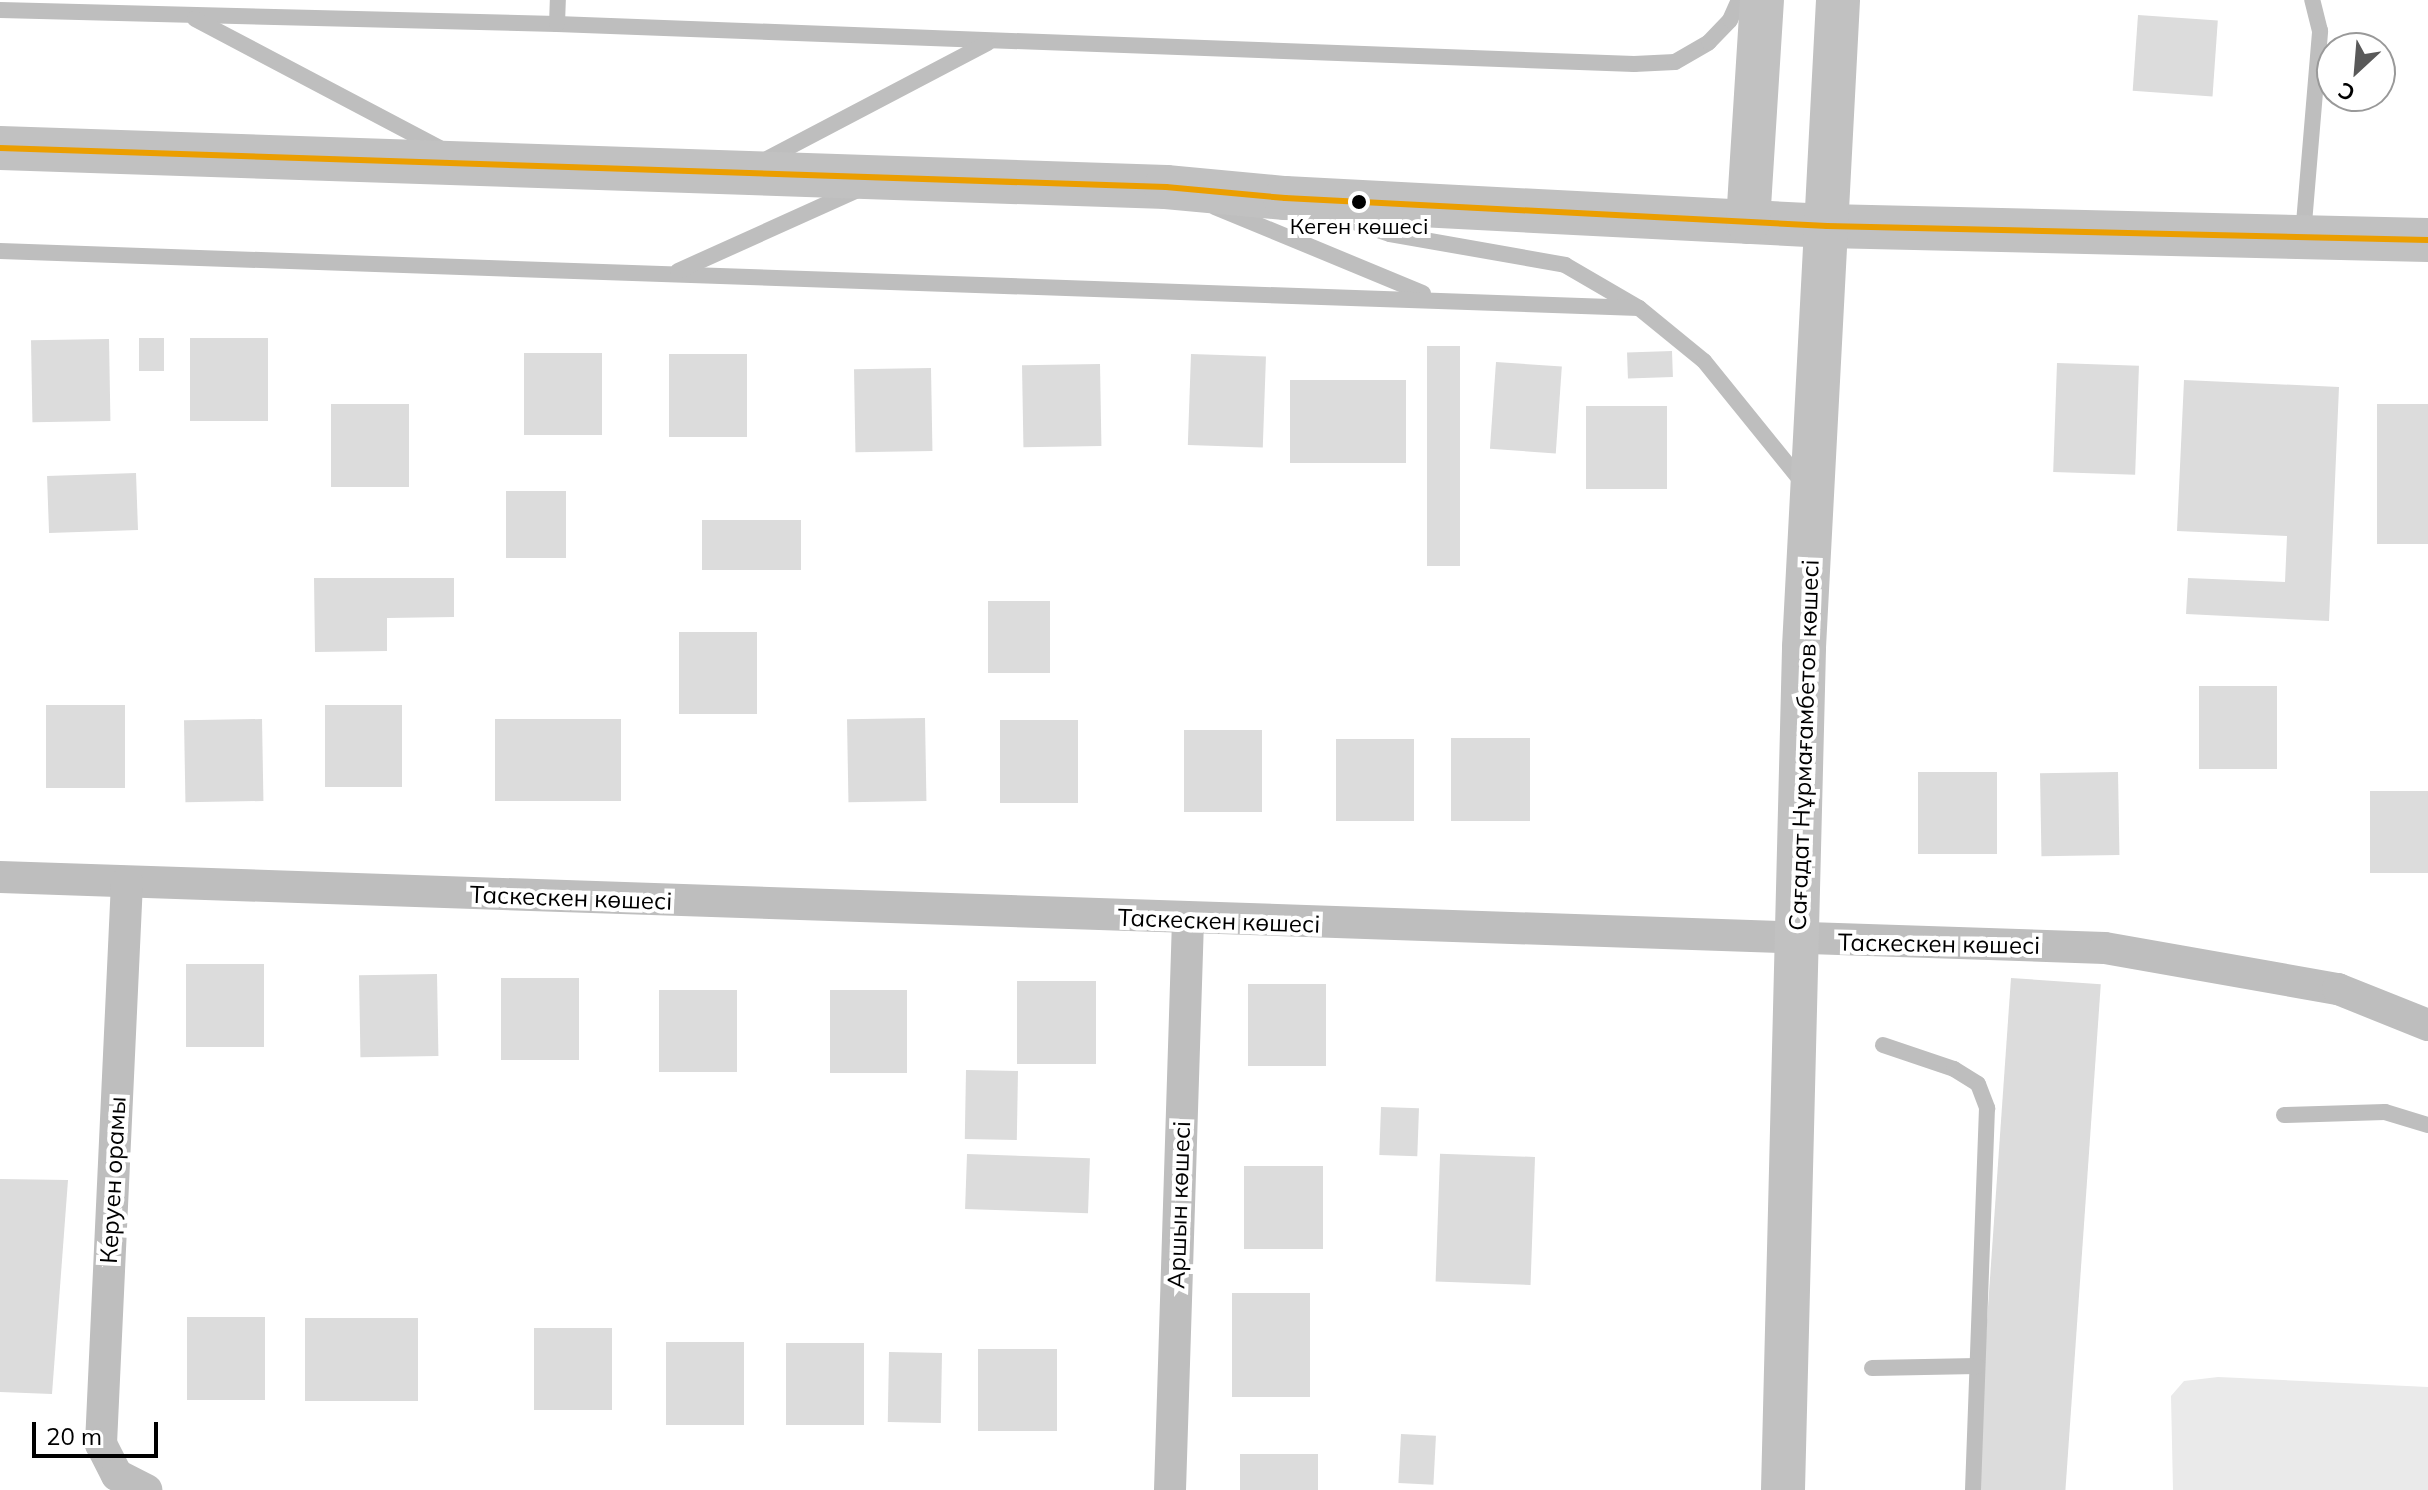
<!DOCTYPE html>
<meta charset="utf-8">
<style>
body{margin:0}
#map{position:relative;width:2428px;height:1490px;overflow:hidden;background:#fff;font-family:Mulish,sans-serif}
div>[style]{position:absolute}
.green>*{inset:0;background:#eaeaea}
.building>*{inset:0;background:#dcdcdc;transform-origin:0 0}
.lane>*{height:16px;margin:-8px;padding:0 8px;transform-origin:8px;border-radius:8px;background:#bebebe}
.street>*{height:32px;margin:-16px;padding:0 16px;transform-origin:16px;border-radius:16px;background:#bebebe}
.secondary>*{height:44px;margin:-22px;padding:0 22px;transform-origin:22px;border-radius:22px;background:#c1c1c1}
.bus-1>*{height:6px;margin:-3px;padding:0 3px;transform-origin:3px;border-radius:3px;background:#eb9e00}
.dots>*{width:22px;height:22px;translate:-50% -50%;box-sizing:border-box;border:4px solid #fff;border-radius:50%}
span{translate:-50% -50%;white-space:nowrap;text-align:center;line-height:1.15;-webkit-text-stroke:8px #fff;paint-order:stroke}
.bus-label{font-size:22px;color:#000}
.street-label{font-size:24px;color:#000}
.north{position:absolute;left:2316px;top:32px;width:80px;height:80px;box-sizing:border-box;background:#fff;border:2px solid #999;border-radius:50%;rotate:206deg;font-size:22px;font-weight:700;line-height:32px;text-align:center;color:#000}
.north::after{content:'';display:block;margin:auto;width:28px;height:36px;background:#595959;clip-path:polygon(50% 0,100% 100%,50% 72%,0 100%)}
.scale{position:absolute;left:32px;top:1422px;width:126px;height:36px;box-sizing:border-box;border:4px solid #000;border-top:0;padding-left:10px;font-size:24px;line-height:28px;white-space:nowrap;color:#000;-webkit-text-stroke:6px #fff;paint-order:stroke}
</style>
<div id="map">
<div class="green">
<div style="clip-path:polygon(2218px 1377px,2428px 1387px,2428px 1490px,2173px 1490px,2171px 1396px,2184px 1381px)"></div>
</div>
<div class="building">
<div style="left:2138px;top:15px;width:80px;height:76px;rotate:4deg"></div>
<div style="left:139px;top:338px;width:25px;height:33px"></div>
<div style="left:190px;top:338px;width:78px;height:83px"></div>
<div style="left:109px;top:339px;width:82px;height:78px;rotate:89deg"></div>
<div style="left:1427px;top:346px;width:33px;height:220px"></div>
<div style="left:1672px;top:351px;width:26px;height:45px;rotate:88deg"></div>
<div style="left:524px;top:353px;width:78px;height:82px"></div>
<div style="left:669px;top:354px;width:78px;height:83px"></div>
<div style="left:1191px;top:354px;width:75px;height:91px;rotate:2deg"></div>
<div style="left:1496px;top:362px;width:66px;height:87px;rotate:4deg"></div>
<div style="left:2057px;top:363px;width:82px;height:109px;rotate:2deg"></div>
<div style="left:1100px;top:364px;width:82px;height:78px;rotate:89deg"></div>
<div style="left:931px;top:368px;width:83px;height:77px;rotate:89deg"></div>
<div style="left:1290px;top:380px;width:116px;height:83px"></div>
<div style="clip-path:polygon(2184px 380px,2339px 387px,2329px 621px,2186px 614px,2188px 578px,2285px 582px,2287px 536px,2177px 531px)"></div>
<div style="left:331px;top:404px;width:78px;height:83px"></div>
<div style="left:2377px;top:404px;width:51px;height:140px"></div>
<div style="left:1586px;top:406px;width:81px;height:83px"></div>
<div style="left:136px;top:473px;width:57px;height:89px;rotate:88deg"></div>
<div style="left:506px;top:491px;width:60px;height:67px"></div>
<div style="left:702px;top:520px;width:99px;height:50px"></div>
<div style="clip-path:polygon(314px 578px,454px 578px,454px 617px,387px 618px,387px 651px,315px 652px)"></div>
<div style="left:988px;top:601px;width:62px;height:72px"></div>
<div style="left:679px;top:632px;width:78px;height:82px"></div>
<div style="left:2199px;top:686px;width:78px;height:83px"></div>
<div style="left:46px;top:705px;width:79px;height:83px"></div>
<div style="left:325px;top:705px;width:77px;height:82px"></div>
<div style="left:925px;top:718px;width:83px;height:78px;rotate:89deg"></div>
<div style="left:262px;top:719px;width:82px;height:78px;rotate:89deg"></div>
<div style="left:495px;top:719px;width:126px;height:82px"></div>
<div style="left:1078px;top:720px;width:83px;height:78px;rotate:90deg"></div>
<div style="left:1184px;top:730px;width:78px;height:82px"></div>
<div style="left:1451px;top:738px;width:79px;height:83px"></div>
<div style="left:1336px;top:739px;width:78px;height:82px"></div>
<div style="left:1918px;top:772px;width:79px;height:82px"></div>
<div style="left:2118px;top:772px;width:83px;height:78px;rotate:89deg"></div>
<div style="left:2370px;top:791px;width:58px;height:82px"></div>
<div style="left:186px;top:964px;width:78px;height:83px"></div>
<div style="left:437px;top:974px;width:82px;height:78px;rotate:89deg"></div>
<div style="left:579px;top:978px;width:82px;height:78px;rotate:90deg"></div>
<div style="left:2011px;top:978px;width:90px;height:513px;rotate:4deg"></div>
<div style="left:1096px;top:981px;width:83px;height:79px;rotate:90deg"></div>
<div style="left:1248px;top:984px;width:78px;height:82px"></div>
<div style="left:659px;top:990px;width:78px;height:82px"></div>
<div style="left:830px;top:990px;width:77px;height:83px"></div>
<div style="left:966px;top:1070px;width:52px;height:69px;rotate:1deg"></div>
<div style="left:1381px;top:1107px;width:38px;height:48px;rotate:2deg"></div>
<div style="left:967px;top:1154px;width:123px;height:55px;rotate:2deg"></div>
<div style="left:1535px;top:1157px;width:128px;height:95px;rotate:92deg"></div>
<div style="left:1323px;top:1166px;width:83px;height:79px;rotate:90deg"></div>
<div style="clip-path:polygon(0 1179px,68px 1180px,52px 1394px,0 1392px)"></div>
<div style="left:1232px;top:1293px;width:78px;height:104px"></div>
<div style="left:187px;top:1317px;width:78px;height:83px"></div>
<div style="left:418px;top:1318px;width:83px;height:113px;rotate:90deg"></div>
<div style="left:612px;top:1328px;width:82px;height:78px;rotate:90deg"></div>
<div style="left:666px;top:1342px;width:78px;height:83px"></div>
<div style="left:786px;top:1343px;width:78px;height:82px"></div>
<div style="left:978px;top:1349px;width:79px;height:82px"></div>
<div style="left:889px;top:1352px;width:53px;height:70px;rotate:1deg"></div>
<div style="left:1401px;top:1434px;width:35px;height:49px;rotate:3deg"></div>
<div style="left:1318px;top:1454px;width:36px;height:78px;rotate:90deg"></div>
</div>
<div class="lane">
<div style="left:0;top:10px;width:557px;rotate:1.44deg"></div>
<div style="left:557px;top:24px;width:1078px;rotate:2.13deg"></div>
<div style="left:1634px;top:64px;width:41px;rotate:-2.8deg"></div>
<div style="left:1675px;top:62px;width:39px;rotate:-30deg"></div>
<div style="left:1709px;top:42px;width:30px;rotate:-46deg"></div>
<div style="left:1730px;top:20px;width:22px;rotate:-66deg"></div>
<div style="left:195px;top:19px;width:280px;rotate:27.8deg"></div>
<div style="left:557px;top:24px;width:24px;rotate:-88deg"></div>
<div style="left:761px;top:162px;width:256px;rotate:-27.7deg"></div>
<div style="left:1215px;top:207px;width:225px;rotate:22.5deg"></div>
<div style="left:1339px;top:217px;width:54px;rotate:18.4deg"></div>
<div style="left:1390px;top:234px;width:178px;rotate:10deg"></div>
<div style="left:1565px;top:265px;width:86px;rotate:30.2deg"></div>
<div style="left:1639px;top:308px;width:84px;rotate:39.2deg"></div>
<div style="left:1704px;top:361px;width:156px;rotate:51deg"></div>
<div style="left:2303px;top:235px;width:205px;rotate:-85.2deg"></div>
<div style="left:2320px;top:31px;width:32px;rotate:-104deg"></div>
<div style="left:0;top:251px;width:1640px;rotate:1.99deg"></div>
<div style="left:678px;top:271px;width:196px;rotate:-24.3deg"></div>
<div style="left:1883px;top:1045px;width:75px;rotate:18.7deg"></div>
<div style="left:1954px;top:1069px;width:28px;rotate:32deg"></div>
<div style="left:1978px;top:1084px;width:26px;rotate:69deg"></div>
<div style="left:1987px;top:1108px;width:382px;rotate:92.1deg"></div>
<div style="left:2284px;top:1115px;width:101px;rotate:-1.7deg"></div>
<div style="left:2385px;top:1112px;width:45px;rotate:16.8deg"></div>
<div style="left:1872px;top:1368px;width:105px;rotate:-1.1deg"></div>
</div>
<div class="street">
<div style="left:0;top:877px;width:2106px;rotate:1.93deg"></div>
<div style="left:2105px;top:948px;width:237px;rotate:10deg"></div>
<div style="left:2338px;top:989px;width:97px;rotate:21.8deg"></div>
<div style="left:127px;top:882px;width:563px;rotate:92.65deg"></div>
<div style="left:101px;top:1444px;width:35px;rotate:63deg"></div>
<div style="left:117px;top:1475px;width:33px;rotate:27deg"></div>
<div style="left:1170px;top:1490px;width:570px;rotate:-88.19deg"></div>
</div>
<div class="secondary">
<div style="left:0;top:148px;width:1167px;rotate:1.92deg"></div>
<div style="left:1166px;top:187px;width:120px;rotate:5.3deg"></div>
<div style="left:1285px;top:198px;width:543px;rotate:2.96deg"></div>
<div style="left:1827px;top:226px;width:601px;rotate:1.33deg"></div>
<div style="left:1748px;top:222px;width:222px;rotate:-86.4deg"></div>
<div style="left:1783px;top:1490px;width:843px;rotate:-88.57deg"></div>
<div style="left:1804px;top:647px;width:648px;rotate:-86.99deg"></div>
</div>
<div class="bus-1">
<div style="left:0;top:148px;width:1167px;rotate:1.92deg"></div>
<div style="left:1166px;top:187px;width:120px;rotate:5.3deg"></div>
<div style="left:1285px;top:198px;width:543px;rotate:2.96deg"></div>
<div style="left:1827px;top:226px;width:601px;rotate:1.33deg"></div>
</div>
<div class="dots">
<div style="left:1359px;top:202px;background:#000"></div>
</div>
<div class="bus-label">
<span style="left:1359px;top:227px">Кеген көшесі</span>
</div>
<div class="street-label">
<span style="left:1804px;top:745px;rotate:-88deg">Сағадат Нұрмағамбетов көшесі</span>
<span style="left:571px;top:898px;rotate:2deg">Таскескен көшесі</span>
<span style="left:1219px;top:921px;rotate:2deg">Таскескен көшесі</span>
<span style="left:1939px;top:944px;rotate:1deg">Таскескен көшесі</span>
<span style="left:113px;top:1180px;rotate:-87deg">Керуен орамы</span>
<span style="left:1179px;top:1205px;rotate:-88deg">Аршын көшесі</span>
</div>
<div class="north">С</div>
<div class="scale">20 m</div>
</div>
